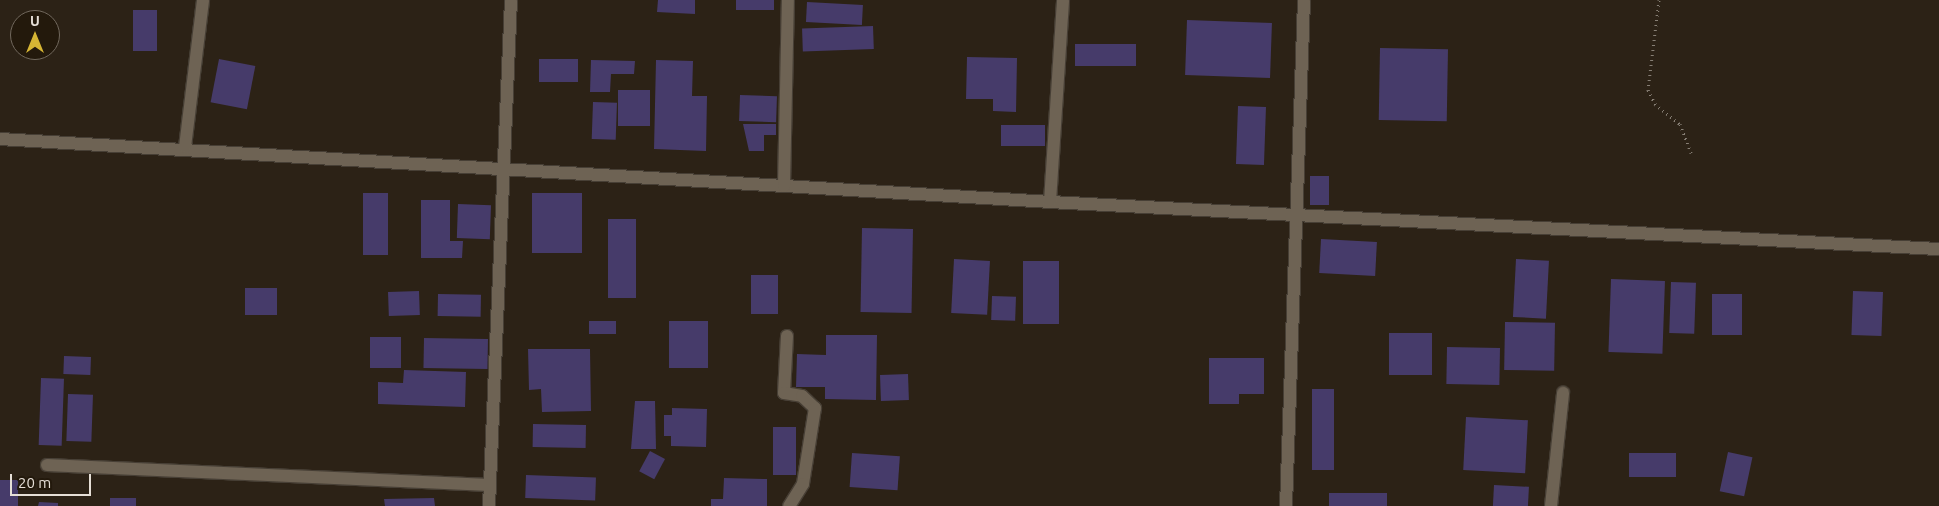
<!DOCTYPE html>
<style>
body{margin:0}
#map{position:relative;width:1939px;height:506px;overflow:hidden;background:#2c2216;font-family:Ubuntu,sans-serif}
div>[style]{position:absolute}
.building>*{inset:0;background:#463b6a;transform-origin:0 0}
.path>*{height:3px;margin-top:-1.5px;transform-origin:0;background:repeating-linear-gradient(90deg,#877f75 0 1px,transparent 0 5px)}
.roads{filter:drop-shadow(1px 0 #473f35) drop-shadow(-1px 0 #473f35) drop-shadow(0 1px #473f35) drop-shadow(0 -1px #473f35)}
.minor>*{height:12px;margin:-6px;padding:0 6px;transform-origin:6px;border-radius:6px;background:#6e6354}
span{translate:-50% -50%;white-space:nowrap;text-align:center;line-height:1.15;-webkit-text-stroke:4px #23190c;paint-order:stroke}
.north{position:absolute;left:10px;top:10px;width:50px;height:50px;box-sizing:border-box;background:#23190c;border:1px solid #71685d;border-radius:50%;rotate:0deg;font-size:14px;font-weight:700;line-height:20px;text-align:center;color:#e6dfd7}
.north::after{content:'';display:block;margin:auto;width:18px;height:22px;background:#d6b534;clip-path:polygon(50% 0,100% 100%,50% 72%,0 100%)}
.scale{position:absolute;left:10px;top:474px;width:81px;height:22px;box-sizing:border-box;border:2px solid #e6dfd7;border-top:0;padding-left:6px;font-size:15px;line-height:18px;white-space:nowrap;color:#e6dfd7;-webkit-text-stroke:4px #23190c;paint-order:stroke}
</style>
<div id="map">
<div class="building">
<div style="clip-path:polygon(658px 0,695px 0,695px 14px,657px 12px)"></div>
<div style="left:736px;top:0;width:38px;height:10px"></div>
<div style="left:807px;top:2px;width:56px;height:20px;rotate:3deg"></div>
<div style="left:133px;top:10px;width:24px;height:41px"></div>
<div style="left:1187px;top:20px;width:85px;height:55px;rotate:2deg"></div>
<div style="left:873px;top:26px;width:23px;height:71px;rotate:88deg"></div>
<div style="left:1075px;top:44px;width:61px;height:22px"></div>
<div style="left:1380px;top:48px;width:68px;height:72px;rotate:1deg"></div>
<div style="clip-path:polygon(967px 57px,1017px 58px,1016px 112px,993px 111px,993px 99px,966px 99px)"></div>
<div style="left:219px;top:59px;width:37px;height:44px;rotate:11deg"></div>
<div style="left:539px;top:59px;width:39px;height:23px"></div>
<div style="clip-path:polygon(591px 60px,635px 61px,634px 74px,611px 74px,610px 92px,590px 92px)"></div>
<div style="clip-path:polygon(656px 60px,693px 61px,692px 96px,707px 96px,706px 151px,654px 149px)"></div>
<div style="left:618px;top:90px;width:32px;height:36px"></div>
<div style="left:740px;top:95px;width:37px;height:26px;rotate:2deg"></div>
<div style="left:593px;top:102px;width:24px;height:37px;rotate:2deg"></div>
<div style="left:1238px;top:106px;width:28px;height:58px;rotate:2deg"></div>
<div style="clip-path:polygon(743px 124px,776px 124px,776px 135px,764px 135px,764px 151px,749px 151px)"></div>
<div style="left:1001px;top:125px;width:44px;height:21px"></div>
<div style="left:1310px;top:176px;width:19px;height:29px"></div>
<div style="left:363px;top:193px;width:25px;height:62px"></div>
<div style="left:532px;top:193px;width:50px;height:60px"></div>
<div style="clip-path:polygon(421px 200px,450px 200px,450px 241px,463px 241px,462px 258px,421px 258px)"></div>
<div style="left:458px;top:204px;width:33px;height:34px;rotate:2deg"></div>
<div style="left:608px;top:219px;width:28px;height:79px"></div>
<div style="left:862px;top:228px;width:51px;height:84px;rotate:1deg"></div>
<div style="left:1321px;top:239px;width:56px;height:34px;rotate:3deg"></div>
<div style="left:954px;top:259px;width:36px;height:54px;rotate:3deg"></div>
<div style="left:1516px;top:259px;width:33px;height:58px;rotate:3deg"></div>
<div style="left:1023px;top:261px;width:36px;height:63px"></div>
<div style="left:751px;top:275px;width:27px;height:39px"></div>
<div style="left:1611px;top:279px;width:54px;height:73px;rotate:2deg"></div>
<div style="left:1671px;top:282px;width:25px;height:51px;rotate:2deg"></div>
<div style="left:245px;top:288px;width:32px;height:27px"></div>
<div style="left:419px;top:291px;width:24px;height:31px;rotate:88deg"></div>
<div style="left:1853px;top:291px;width:30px;height:44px;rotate:2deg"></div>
<div style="left:438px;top:294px;width:43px;height:22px;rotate:1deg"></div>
<div style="left:1712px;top:294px;width:30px;height:41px"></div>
<div style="left:992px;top:296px;width:24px;height:24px;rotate:2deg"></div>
<div style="left:589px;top:321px;width:27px;height:13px"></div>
<div style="left:708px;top:321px;width:47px;height:39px;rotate:90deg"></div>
<div style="left:1505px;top:322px;width:50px;height:48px;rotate:1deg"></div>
<div style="left:1389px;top:333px;width:43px;height:42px"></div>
<div style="clip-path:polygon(826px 335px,877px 335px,876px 400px,825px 399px,825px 387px,796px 387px,797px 354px,826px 355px)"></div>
<div style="left:401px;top:337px;width:31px;height:31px;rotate:90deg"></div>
<div style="left:424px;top:338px;width:64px;height:30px;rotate:1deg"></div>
<div style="left:1447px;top:347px;width:53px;height:37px;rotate:1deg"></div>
<div style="clip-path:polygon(528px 349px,590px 349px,591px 411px,542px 412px,541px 389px,529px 390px)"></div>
<div style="left:64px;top:356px;width:27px;height:18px;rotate:2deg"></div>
<div style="clip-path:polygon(1209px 358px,1264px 358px,1264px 394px,1239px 394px,1239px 404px,1209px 404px)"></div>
<div style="clip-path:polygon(404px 370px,466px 372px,465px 407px,378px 404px,378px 382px,403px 383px)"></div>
<div style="left:908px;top:374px;width:26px;height:28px;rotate:88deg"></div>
<div style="left:41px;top:378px;width:23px;height:67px;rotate:2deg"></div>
<div style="left:1312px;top:389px;width:22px;height:81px"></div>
<div style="left:68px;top:394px;width:25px;height:47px;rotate:2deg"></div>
<div style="clip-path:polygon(635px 401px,655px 401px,656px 449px,631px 449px)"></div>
<div style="clip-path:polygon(672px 408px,707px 409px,706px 447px,671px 446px,671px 436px,664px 436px,664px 415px,672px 415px)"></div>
<div style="left:1466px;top:417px;width:62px;height:53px;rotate:3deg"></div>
<div style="left:533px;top:424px;width:53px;height:23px;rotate:1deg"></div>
<div style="left:773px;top:427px;width:23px;height:48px"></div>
<div style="left:650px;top:451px;width:17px;height:23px;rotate:28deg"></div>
<div style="left:1728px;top:452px;width:25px;height:40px;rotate:12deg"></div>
<div style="left:852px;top:453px;width:48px;height:34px;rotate:4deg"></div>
<div style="left:1629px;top:453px;width:47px;height:24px"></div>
<div style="left:526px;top:475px;width:70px;height:23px;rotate:2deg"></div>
<div style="clip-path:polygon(724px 478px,767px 479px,767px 506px,711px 506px,711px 499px,723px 499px)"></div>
<div style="left:0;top:480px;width:18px;height:26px"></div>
<div style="left:1494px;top:485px;width:35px;height:21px;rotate:3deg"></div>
<div style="left:1329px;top:493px;width:58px;height:13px"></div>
<div style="left:110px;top:498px;width:26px;height:8px"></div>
<div style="clip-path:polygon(434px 498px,435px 506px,385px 506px,384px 499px)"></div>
<div style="clip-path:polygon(39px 502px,58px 503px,58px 506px,38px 506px)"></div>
</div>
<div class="path">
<div style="left:1659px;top:0;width:91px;rotate:97deg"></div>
<div style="left:1648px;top:90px;width:16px;rotate:63deg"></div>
<div style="left:1655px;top:104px;width:32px;rotate:39deg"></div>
<div style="left:1680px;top:124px;width:31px;rotate:69deg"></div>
</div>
<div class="roads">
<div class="minor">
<div style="left:0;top:139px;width:1052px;rotate:3.43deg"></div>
<div style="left:1050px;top:202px;width:890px;rotate:3.03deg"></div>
<div style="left:185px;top:147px;width:148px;rotate:-83deg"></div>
<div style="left:784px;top:186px;width:186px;rotate:-88.8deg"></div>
<div style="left:1050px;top:202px;width:202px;rotate:-86.3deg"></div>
<div style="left:787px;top:336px;width:57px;rotate:93deg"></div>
<div style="left:784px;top:393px;width:18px;rotate:9deg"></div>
<div style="left:802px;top:396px;width:18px;rotate:43deg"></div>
<div style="left:815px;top:408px;width:77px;rotate:99deg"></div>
<div style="left:803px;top:484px;width:26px;rotate:122deg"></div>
<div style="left:47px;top:465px;width:442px;rotate:2.6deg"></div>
<div style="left:489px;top:506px;width:506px;rotate:-87.51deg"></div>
<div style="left:1286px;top:506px;width:506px;rotate:-87.96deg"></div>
<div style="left:1551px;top:506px;width:114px;rotate:-83.9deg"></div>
</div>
</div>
<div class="north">U</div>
<div class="scale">20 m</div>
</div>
